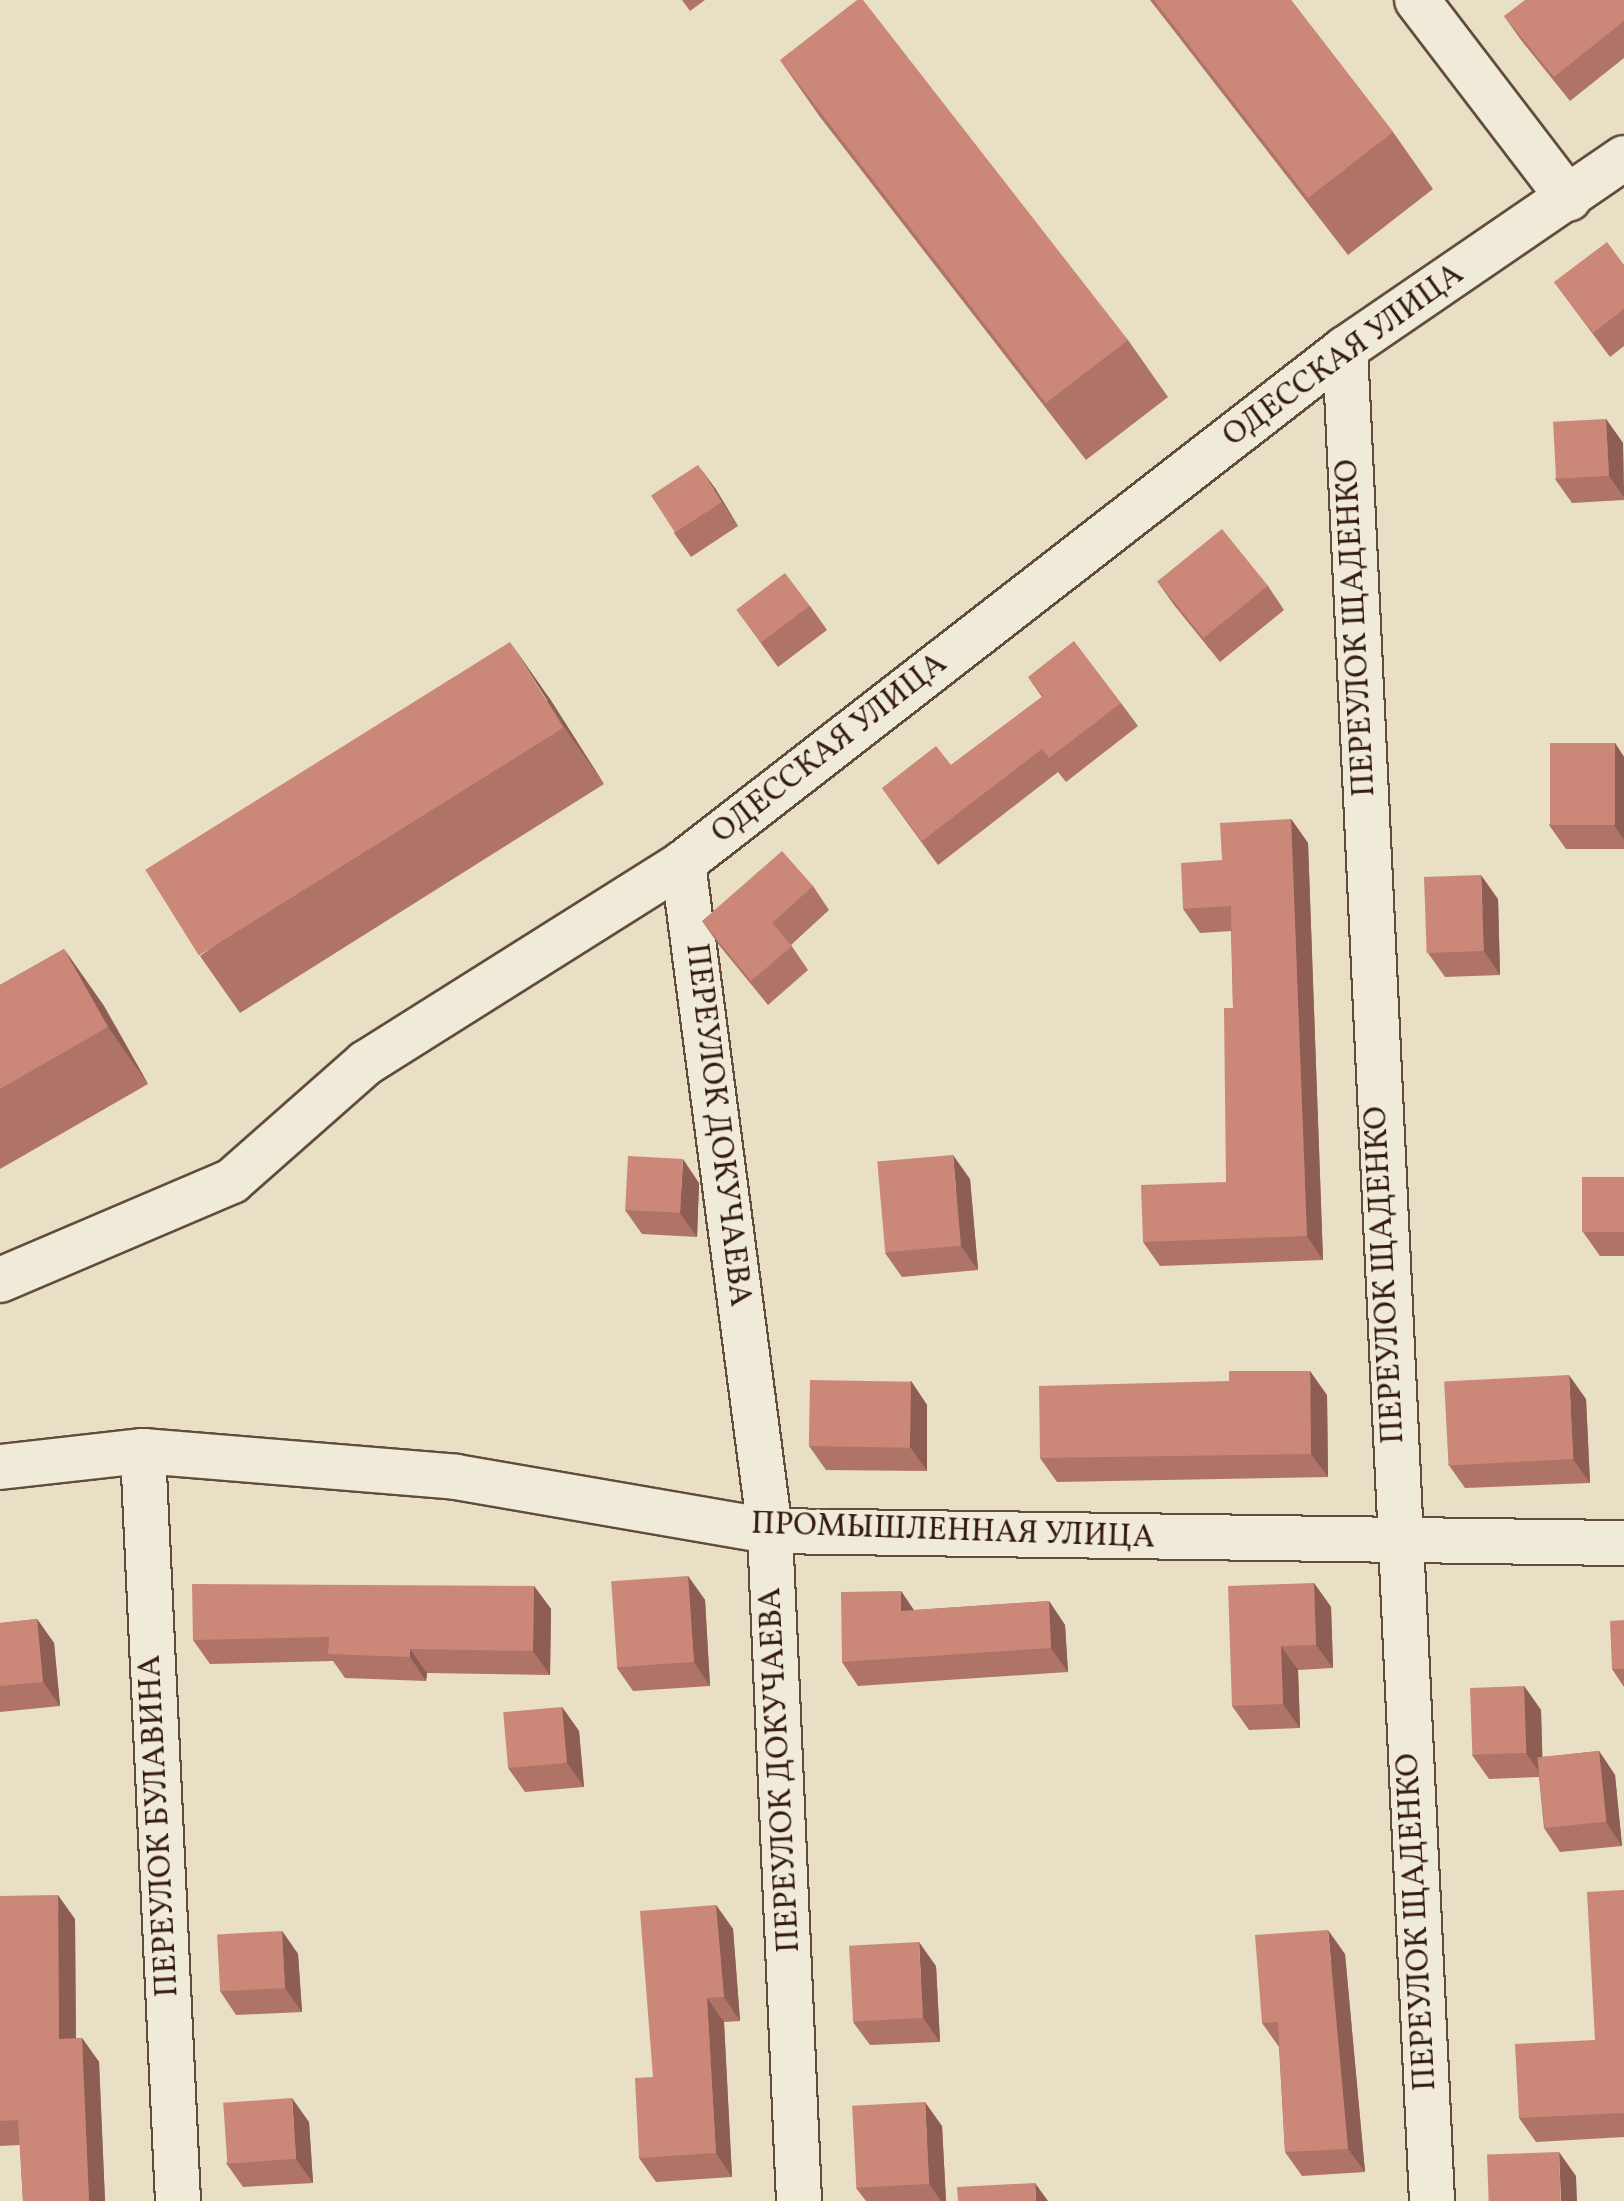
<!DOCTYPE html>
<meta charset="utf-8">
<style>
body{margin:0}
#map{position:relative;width:1624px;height:2201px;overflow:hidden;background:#e8dfc4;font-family:Vollkorn,serif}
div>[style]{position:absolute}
.roads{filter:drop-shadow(2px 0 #624c3d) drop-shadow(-2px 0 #624c3d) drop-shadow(0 2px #624c3d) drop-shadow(0 -2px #624c3d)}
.minor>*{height:44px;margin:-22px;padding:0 22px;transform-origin:22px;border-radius:22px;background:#f0ead9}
.wall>*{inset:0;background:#af7467}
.shaded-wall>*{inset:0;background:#8e5e54}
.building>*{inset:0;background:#cb8778;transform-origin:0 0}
span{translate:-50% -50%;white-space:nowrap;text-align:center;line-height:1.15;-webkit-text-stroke:6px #f0ead9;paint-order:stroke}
.street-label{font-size:32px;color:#351b10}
</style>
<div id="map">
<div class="roads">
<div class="minor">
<div style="left:1417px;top:0;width:250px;rotate:52.6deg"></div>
<div style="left:1345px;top:349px;width:1854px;rotate:87.31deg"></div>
<div style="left:683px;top:863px;width:674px;rotate:82.58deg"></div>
<div style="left:770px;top:1531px;width:671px;rotate:87.52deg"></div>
<div style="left:0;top:1280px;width:252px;rotate:-23.1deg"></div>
<div style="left:232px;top:1181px;width:179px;rotate:-41.4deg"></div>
<div style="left:366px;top:1063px;width:375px;rotate:-32.2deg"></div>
<div style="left:683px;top:863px;width:838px;rotate:-37.83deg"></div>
<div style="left:1345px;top:349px;width:338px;rotate:-34.4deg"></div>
<div style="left:143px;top:1451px;width:751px;rotate:87.33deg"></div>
<div style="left:0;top:1467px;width:144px;rotate:-6.4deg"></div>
<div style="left:143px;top:1451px;width:314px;rotate:4.7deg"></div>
<div style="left:456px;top:1477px;width:319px;rotate:9.8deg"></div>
<div style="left:770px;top:1531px;width:854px;rotate:0.81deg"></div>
</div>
</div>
<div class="wall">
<div style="clip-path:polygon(682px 0,705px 0,690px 11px)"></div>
<div style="clip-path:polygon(1150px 0,1291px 0,1393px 132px,1433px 189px,1348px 255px)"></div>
<div style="clip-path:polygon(1624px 0,1624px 58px,1570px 101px,1521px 40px,1504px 16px)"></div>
<div style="clip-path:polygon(780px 60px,1128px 340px,1168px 397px,1086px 460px,820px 117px)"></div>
<div style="clip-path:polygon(1624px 265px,1624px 346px,1610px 357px,1554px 282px)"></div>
<div style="clip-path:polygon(1606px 419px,1623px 443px,1624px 500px,1572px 503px,1555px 479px)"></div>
<div style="clip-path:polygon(715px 488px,738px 526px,691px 557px,674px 533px)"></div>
<div style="clip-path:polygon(1157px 581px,1268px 586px,1284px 610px,1220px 662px,1174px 605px)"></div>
<div style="clip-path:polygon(810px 606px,827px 630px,778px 667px,737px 610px)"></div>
<div style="clip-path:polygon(1028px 677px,1121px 703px,1138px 726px,1066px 782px,1058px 772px,938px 865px,882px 788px,951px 765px,1042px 697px)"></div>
<div style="clip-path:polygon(550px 699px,604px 784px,240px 1013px,200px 956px)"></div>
<div style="clip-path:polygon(1615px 743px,1624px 757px,1624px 849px,1566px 849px,1549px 825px)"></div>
<div style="clip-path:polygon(1291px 819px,1308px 843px,1323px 1260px,1160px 1266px,1143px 1242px,1226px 1182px,1233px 1008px,1231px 931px,1200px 933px,1183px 909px,1222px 860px)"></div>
<div style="clip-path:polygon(813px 886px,829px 910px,791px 945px,808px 970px,768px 1005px,719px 945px,702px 921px)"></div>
<div style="clip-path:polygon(1498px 899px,1500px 975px,1445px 977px,1428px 953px)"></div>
<div style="clip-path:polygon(64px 949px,104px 1006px,148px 1084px,0 1169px,0 985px)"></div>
<div style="clip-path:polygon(1624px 1177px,1624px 1256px,1600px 1256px,1583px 1232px)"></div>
<div style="clip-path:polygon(970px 1179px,978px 1270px,902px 1277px,885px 1253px)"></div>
<div style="clip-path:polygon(699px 1183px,697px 1237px,642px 1234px,625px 1210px)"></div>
<div style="clip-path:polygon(911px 1381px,927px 1405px,927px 1471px,826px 1470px,809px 1446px)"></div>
<div style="clip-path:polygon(1229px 1381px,1327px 1395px,1328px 1477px,1057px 1482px,1040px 1458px)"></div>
<div style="clip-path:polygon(1586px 1399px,1590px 1483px,1465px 1488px,1448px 1464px)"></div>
<div style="clip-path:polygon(688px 1576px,705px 1600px,710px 1686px,633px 1691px,617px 1668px)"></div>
<div style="clip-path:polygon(1314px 1583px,1331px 1607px,1333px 1668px,1298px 1670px,1300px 1728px,1249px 1730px,1232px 1706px)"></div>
<div style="clip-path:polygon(534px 1586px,551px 1609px,550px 1675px,427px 1673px,426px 1681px,345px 1678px,333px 1661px,210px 1664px,193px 1640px)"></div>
<div style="clip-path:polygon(901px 1591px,914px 1610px,1049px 1601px,1065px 1625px,1068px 1672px,858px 1686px,842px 1662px)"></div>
<div style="clip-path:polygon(37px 1619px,54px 1643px,60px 1706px,0 1712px,0 1623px)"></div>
<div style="clip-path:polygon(1624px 1620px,1624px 1687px,1612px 1669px)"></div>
<div style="clip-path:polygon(1524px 1686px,1541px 1710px,1542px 1757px,1599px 1751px,1615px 1775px,1622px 1846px,1560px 1852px,1544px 1828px,1539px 1777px,1489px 1779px,1472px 1755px)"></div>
<div style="clip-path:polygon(562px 1707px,579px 1731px,584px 1787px,525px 1792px,508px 1768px)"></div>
<div style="clip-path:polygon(1624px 1890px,1624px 2137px,1536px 2142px,1519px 2118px,1595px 2040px)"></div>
<div style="clip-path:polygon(0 1896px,75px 1919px,76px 2038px,82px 2038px,99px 2062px,105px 2201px,23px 2201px,20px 2145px,0 2146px)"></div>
<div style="clip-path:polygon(716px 1905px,733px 1929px,740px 2021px,724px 2022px,732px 2177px,656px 2182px,639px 2158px,653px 2077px)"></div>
<div style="clip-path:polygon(282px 1931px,298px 1954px,302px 2012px,236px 2015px,220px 1991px)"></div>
<div style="clip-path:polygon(1345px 1954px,1365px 2172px,1302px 2176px,1285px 2152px,1279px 2047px,1262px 2023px)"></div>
<div style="clip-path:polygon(936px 1966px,940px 2042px,870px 2045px,853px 2022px)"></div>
<div style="clip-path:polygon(309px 2122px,313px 2183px,243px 2187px,226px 2163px)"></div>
<div style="clip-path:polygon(942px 2126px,946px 2201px,866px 2201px,856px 2188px)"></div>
</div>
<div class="shaded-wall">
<div style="clip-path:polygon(1606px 419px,1623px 443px,1624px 497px,1609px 476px)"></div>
<div style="clip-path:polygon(698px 465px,715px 488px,738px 526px,722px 502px)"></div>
<div style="clip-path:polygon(510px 642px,550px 699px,604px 784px,564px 727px)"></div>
<div style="clip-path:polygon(1615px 743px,1624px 757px,1624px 840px,1614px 825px)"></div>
<div style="clip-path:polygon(1291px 819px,1308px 843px,1323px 1260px,1307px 1236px)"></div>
<div style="clip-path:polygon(1481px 875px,1498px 899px,1500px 975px,1484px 951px)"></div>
<div style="clip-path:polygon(64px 949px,104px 1006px,148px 1084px,108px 1027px)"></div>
<div style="clip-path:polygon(953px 1155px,970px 1179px,978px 1270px,961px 1246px)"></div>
<div style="clip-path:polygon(683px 1159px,699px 1183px,697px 1237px,680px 1213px)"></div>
<div style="clip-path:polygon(1310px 1371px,1327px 1395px,1328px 1477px,1311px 1454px)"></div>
<div style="clip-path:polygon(1569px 1375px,1586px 1399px,1590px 1483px,1573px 1459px)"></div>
<div style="clip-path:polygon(911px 1381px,927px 1405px,927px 1471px,910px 1447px)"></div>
<div style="clip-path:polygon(688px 1576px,705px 1600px,710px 1686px,694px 1662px)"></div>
<div style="clip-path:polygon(1314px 1583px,1331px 1607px,1333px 1668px,1316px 1645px)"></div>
<div style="clip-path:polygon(534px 1586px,551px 1609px,550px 1675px,533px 1651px)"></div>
<div style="clip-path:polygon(901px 1591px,917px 1615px,901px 1611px)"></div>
<div style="clip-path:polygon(1049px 1601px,1065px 1625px,1068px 1672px,1051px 1648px)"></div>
<div style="clip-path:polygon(37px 1619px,54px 1643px,60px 1706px,43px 1682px)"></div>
<div style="clip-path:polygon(1281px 1646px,1298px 1670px,1300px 1728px,1283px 1704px)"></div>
<div style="clip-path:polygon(410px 1649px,427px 1673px,426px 1681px,410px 1657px)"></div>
<div style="clip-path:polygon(1524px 1686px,1541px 1710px,1543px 1777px,1526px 1753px)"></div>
<div style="clip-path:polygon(562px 1707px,579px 1731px,584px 1787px,567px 1763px)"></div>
<div style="clip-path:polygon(1599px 1751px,1615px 1775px,1622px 1846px,1606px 1822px)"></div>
<div style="clip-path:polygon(58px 1895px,75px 1919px,76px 2063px,59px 2039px)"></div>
<div style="clip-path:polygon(716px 1905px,733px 1929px,740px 2021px,724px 1997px)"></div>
<div style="clip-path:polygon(1328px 1930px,1345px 1954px,1365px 2172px,1348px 2149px)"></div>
<div style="clip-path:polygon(282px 1931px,298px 1954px,302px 2012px,285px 1988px)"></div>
<div style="clip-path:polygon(919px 1942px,936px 1966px,940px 2042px,923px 2018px)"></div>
<div style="clip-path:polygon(707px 1998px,724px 2022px,732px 2177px,716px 2153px)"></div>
<div style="clip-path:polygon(82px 2038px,99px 2062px,105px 2201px,89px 2201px)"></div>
<div style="clip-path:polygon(292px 2098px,309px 2122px,313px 2183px,296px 2159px)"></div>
<div style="clip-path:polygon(925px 2102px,942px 2126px,946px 2201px,941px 2201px,929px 2184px)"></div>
<div style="clip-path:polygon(1559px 2152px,1576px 2176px,1577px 2201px,1561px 2201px)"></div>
<div style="clip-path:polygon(1035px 2183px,1048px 2201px,1036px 2201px)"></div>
</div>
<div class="building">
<div style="clip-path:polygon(857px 0,863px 0,1128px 340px,1046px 403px,780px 60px)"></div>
<div style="clip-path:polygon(1154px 0,1291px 0,1393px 132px,1308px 198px)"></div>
<div style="clip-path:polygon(1525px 0,1624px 0,1624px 21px,1554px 77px,1504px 16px)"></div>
<div style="clip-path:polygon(1607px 242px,1624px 265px,1624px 309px,1593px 333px,1554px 282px)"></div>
<div style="left:1606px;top:419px;width:57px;height:53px;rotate:87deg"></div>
<div style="left:698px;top:465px;width:44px;height:56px;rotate:57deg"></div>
<div style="left:1222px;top:529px;width:73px;height:83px;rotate:51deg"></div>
<div style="left:785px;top:573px;width:41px;height:61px;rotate:53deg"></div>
<div style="clip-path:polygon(1074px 641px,1121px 703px,1049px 758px,1042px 749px,922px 841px,882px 788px,936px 746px,951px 765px,1043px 696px,1028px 677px)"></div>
<div style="left:510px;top:642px;width:101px;height:430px;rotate:58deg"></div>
<div style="left:1550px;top:743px;width:65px;height:82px"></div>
<div style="clip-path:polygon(1291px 819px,1307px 1236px,1143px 1242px,1141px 1185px,1226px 1182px,1224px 1008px,1233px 1008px,1231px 906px,1183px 909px,1181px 863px,1222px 860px,1220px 823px)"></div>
<div style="clip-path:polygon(782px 851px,813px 886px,772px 923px,792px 946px,751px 981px,702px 921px)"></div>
<div style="left:1481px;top:875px;width:76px;height:57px;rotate:88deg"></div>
<div style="clip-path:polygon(64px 949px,108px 1027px,0 1089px,0 985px)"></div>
<div style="left:953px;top:1155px;width:91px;height:76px;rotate:85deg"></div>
<div style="left:628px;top:1156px;width:55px;height:54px;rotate:3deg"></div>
<div style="left:1624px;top:1177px;width:55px;height:42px;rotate:90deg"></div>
<div style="clip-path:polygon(1229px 1371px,1310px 1371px,1311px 1454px,1040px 1458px,1039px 1386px,1229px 1381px)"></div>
<div style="left:1569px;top:1375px;width:84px;height:125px;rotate:87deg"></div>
<div style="left:810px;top:1380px;width:101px;height:66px;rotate:1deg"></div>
<div style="left:688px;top:1576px;width:86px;height:77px;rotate:86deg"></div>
<div style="clip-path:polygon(1314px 1583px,1316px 1645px,1281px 1646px,1283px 1704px,1232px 1706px,1228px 1586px)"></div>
<div style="clip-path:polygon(192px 1584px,534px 1586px,533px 1651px,410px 1649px,410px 1657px,328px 1654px,329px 1637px,193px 1640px)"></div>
<div style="clip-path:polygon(901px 1591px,901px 1611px,1049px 1601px,1051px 1648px,842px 1662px,841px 1592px)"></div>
<div style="clip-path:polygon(37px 1619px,43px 1682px,0 1686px,0 1623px)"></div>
<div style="clip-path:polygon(1624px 1620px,1624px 1669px,1612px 1669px,1610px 1621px)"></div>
<div style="left:1524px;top:1686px;width:67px;height:54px;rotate:88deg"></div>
<div style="left:562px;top:1707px;width:56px;height:59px;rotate:85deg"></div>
<div style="left:1599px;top:1751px;width:71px;height:62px;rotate:84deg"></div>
<div style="clip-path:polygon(1624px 1890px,1624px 2113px,1519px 2118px,1515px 2044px,1595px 2040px,1587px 1892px)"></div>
<div style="clip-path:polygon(58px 1895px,59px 2039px,82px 2038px,89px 2201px,23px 2201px,18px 2120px,0 2121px,0 1896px)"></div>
<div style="clip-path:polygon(716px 1905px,724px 1997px,707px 1998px,716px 2153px,639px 2158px,635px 2078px,653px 2077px,640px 1911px)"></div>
<div style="clip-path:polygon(1328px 1930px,1348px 2149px,1285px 2152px,1278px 2022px,1262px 2023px,1255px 1935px)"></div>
<div style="left:282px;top:1931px;width:57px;height:65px;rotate:87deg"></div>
<div style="left:919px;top:1942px;width:76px;height:70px;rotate:87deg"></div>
<div style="left:292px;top:2098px;width:61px;height:69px;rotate:86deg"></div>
<div style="left:925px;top:2102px;width:82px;height:73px;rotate:87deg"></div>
<div style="left:1559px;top:2152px;width:49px;height:72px;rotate:88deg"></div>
<div style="clip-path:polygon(1035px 2183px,1036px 2201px,958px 2201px,957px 2187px)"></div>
</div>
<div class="street-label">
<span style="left:1344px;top:356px;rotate:-36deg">ОДЕССКАЯ УЛИЦА</span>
<span style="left:1357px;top:628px;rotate:-93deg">ПЕРЕУЛОК ЩАДЕНКО</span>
<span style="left:830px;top:749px;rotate:-38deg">ОДЕССКАЯ УЛИЦА</span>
<span style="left:717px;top:1125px;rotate:83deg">ПЕРЕУЛОК ДОКУЧАЕВА</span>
<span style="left:1386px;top:1275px;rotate:-93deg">ПЕРЕУЛОК ЩАДЕНКО</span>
<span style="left:953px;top:1532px;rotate:2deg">ПРОМЫШЛЕННАЯ УЛИЦА</span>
<span style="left:781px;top:1770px;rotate:-93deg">ПЕРЕУЛОК ДОКУЧАЕВА</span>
<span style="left:160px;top:1826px;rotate:-93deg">ПЕРЕУЛОК БУЛАВИНА</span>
<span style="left:1418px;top:1922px;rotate:-93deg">ПЕРЕУЛОК ЩАДЕНКО</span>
</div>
</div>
